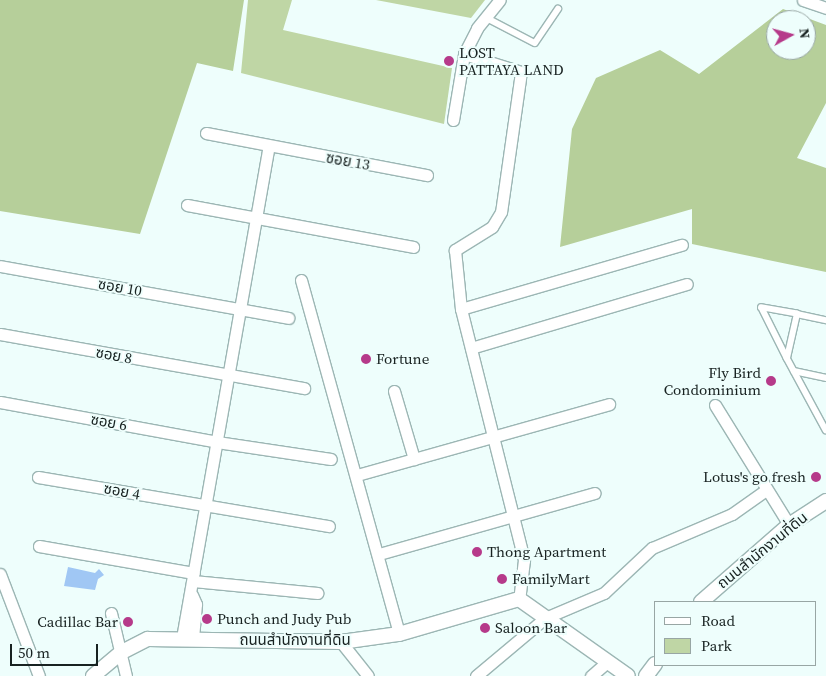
<!DOCTYPE html>
<meta charset="utf-8">
<style>
body{margin:0}
#map{position:relative;width:826px;height:676px;overflow:hidden;background:#eefefc;font-family:"Source Serif 4","Noto Sans Thai",serif}
div>[style]{position:absolute}
.green>*{inset:0;background:#bfd6a5}
.forest>*{inset:0;background:#b6cf9a}
.water>*{inset:0;background:#a0c7f4}
.roads{filter:drop-shadow(1px 0 #9cb6b4) drop-shadow(-1px 0 #9cb6b4) drop-shadow(0 1px #9cb6b4) drop-shadow(0 -1px #9cb6b4)}
.service>*{height:5.5px;margin:-2.75px;padding:0 2.75px;transform-origin:2.75px;border-radius:2.75px;background:#fff}
.minor>*{height:11px;margin:-5.5px;padding:0 5.5px;transform-origin:5.5px;border-radius:5.5px;background:#fff}
.tertiary>*{height:14px;margin:-7px;padding:0 7px;transform-origin:7px;border-radius:7px;background:#fff}
.dots>*{width:14px;height:14px;translate:-50% -50%;box-sizing:border-box;border:2px solid #eefefc;border-radius:50%}
span{translate:-50% -50%;white-space:nowrap;text-align:center;line-height:1.15;-webkit-text-stroke:4px #eefefc;paint-order:stroke}
.poi-label{font-size:15px;color:#182221}
.left{translate:0 -50%;text-align:left}
.right{translate:-100% -50%;text-align:right}
.street-label{font-size:15px;color:#182221}
.legend{position:absolute;left:654px;top:601px;width:162px;height:65px;box-sizing:border-box;background:#eefefc;border:1px solid #98a6a4;margin:0;padding:6px 9px;list-style:none;font-size:15px;color:#182221}
.legend li{display:flex;align-items:center;gap:10px;height:25px}
.legend b{width:25px;border:1px solid #98a6a4}
.north{position:absolute;left:766px;top:10px;width:50px;height:50px;box-sizing:border-box;background:#eefefc;border:1px solid #98a6a4;border-radius:50%;rotate:83deg;font-size:14px;font-weight:700;line-height:20px;text-align:center;color:#182221}
.north::after{content:'';display:block;margin:auto;width:18px;height:22px;background:#b63a8a;clip-path:polygon(50% 0,100% 100%,50% 72%,0 100%)}
.scale{position:absolute;left:10px;top:644px;width:88px;height:22px;box-sizing:border-box;border:2px solid #182221;border-top:0;padding-left:6px;font-size:15px;line-height:18px;white-space:nowrap;color:#182221;-webkit-text-stroke:4px #eefefc;paint-order:stroke}
</style>
<div id="map">
<div class="green">
<div style="clip-path:polygon(248px 0,292px 0,283px 30px,452px 68px,444px 124px,241px 73px)"></div>
<div style="clip-path:polygon(376px 0,485px 0,471px 18px)"></div>
</div>
<div class="forest">
<div style="clip-path:polygon(0 0,244px 0,233px 71px,197px 63px,140px 234px,0 211px)"></div>
<div style="clip-path:polygon(evenodd,783px 9px,826px 25px,826px 103px,797px 158px,826px 168px,826px 272px,692px 244px,692px 209px,560px 247px,572px 129px,596px 78px,660px 50px,699px 74px,783px 9px,776px 20px,806px 20px,806px 50px,776px 50px,776px 20px)"></div>
</div>
<div class="water">
<div style="clip-path:polygon(68px 567px,95px 573px,99px 569px,104px 575px,98px 579px,95px 590px,64px 586px)"></div>
</div>
<div class="roads">
<div class="service">
<div style="left:485px;top:17px;width:56px;rotate:27.5deg"></div>
<div style="left:535px;top:43px;width:41px;rotate:-55.9deg"></div>
<div style="left:797px;top:314px;width:30px;rotate:12deg"></div>
<div style="left:787px;top:358px;width:45px;rotate:-77.2deg"></div>
<div style="left:797px;top:314px;width:36px;rotate:-170deg"></div>
<div style="left:762px;top:308px;width:56px;rotate:63.4deg"></div>
<div style="left:787px;top:358px;width:82px;rotate:61.6deg"></div>
<div style="left:794px;top:371px;width:33px;rotate:12deg"></div>
</div>
<div class="minor">
<div style="left:803px;top:0;width:24px;rotate:19deg"></div>
<div style="left:464px;top:54px;width:60px;rotate:17.5deg"></div>
<div style="left:521px;top:72px;width:141px;rotate:98.1deg"></div>
<div style="left:501px;top:212px;width:17px;rotate:121deg"></div>
<div style="left:492px;top:227px;width:44px;rotate:148.1deg"></div>
<div style="left:455px;top:250px;width:59px;rotate:84.2deg"></div>
<div style="left:461px;top:309px;width:259px;rotate:75.9deg"></div>
<div style="left:524px;top:560px;width:39px;rotate:97deg"></div>
<div style="left:453px;top:120px;width:67px;rotate:-80.5deg"></div>
<div style="left:464px;top:54px;width:29px;rotate:-63deg"></div>
<div style="left:477px;top:28px;width:36px;rotate:-51deg"></div>
<div style="left:206px;top:133px;width:225px;rotate:10.8deg"></div>
<div style="left:187px;top:205px;width:230px;rotate:10.5deg"></div>
<div style="left:0;top:266px;width:293px;rotate:10.2deg"></div>
<div style="left:301px;top:280px;width:367px;rotate:74.5deg"></div>
<div style="left:461px;top:309px;width:230px;rotate:-16.2deg"></div>
<div style="left:0;top:334px;width:309px;rotate:10.1deg"></div>
<div style="left:471px;top:348px;width:225px;rotate:-16.5deg"></div>
<div style="left:394px;top:391px;width:71px;rotate:73.6deg"></div>
<div style="left:0;top:402px;width:221px;rotate:10.4deg"></div>
<div style="left:217px;top:442px;width:115px;rotate:8.5deg"></div>
<div style="left:715px;top:405px;width:141px;rotate:58.3deg"></div>
<div style="left:357px;top:475px;width:262px;rotate:-15.7deg"></div>
<div style="left:38px;top:477px;width:295px;rotate:9.6deg"></div>
<div style="left:39px;top:546px;width:157px;rotate:9.9deg"></div>
<div style="left:379px;top:554px;width:224px;rotate:-15.8deg"></div>
<div style="left:0;top:574px;width:109px;rotate:69.1deg"></div>
<div style="left:193px;top:581px;width:125px;rotate:5.5deg"></div>
<div style="left:192px;top:595px;width:10px;rotate:66deg"></div>
<div style="left:196px;top:604px;width:34px;rotate:95deg"></div>
<div style="left:111px;top:613px;width:65px;rotate:76.6deg"></div>
<div style="left:182px;top:638px;width:499px;rotate:-80deg"></div>
<div style="left:341px;top:642px;width:43px;rotate:51.5deg"></div>
<div style="left:476px;top:676px;width:90px;rotate:-40deg"></div>
<div style="left:545px;top:618px;width:64px;rotate:-23deg"></div>
<div style="left:604px;top:593px;width:66px;rotate:-43.2deg"></div>
<div style="left:652px;top:548px;width:87px;rotate:-23deg"></div>
<div style="left:732px;top:514px;width:42px;rotate:-35.2deg"></div>
<div style="left:591px;top:676px;width:20px;rotate:-41deg"></div>
</div>
<div class="tertiary">
<div style="left:701px;top:602px;width:117px;rotate:-41.2deg"></div>
<div style="left:789px;top:525px;width:44px;rotate:-33deg"></div>
<div style="left:93px;top:676px;width:38px;rotate:-40deg"></div>
<div style="left:122px;top:652px;width:29px;rotate:-27deg"></div>
<div style="left:148px;top:639px;width:193px;rotate:0.9deg"></div>
<div style="left:341px;top:642px;width:59px;rotate:-7.9deg"></div>
<div style="left:399px;top:634px;width:125px;rotate:-16.3deg"></div>
<div style="left:519px;top:599px;width:133px;rotate:35.2deg"></div>
<div style="left:646px;top:676px;width:15px;rotate:-53deg"></div>
</div>
</div>
<div class="dots">
<div style="left:449px;top:61px;background:#b63a8a"></div>
<div style="left:366px;top:359px;background:#b63a8a"></div>
<div style="left:771px;top:381px;background:#b63a8a"></div>
<div style="left:816px;top:477px;background:#b63a8a"></div>
<div style="left:477px;top:552px;background:#b63a8a"></div>
<div style="left:502px;top:579px;background:#b63a8a"></div>
<div style="left:207px;top:619px;background:#b63a8a"></div>
<div style="left:128px;top:622px;background:#b63a8a"></div>
<div style="left:485px;top:628px;background:#b63a8a"></div>
</div>
<div class="poi-label">
<span class="left" style="left:459px;top:61px">LOST<br>PATTAYA LAND</span>
<span class="left" style="left:376px;top:359px">Fortune</span>
<span class="right" style="left:761px;top:381px">Fly Bird<br>Condominium</span>
<span class="right" style="left:806px;top:477px">Lotus's go fresh</span>
<span class="left" style="left:487px;top:552px">Thong Apartment</span>
<span class="left" style="left:512px;top:579px">FamilyMart</span>
<span class="left" style="left:217px;top:619px">Punch and Judy Pub</span>
<span class="right" style="left:118px;top:622px">Cadillac Bar</span>
<span class="left" style="left:495px;top:628px">Saloon Bar</span>
</div>
<div class="street-label">
<span style="left:348px;top:161px;rotate:10deg">ซอย 13</span>
<span style="left:120px;top:287px;rotate:10deg">ซอย 10</span>
<span style="left:114px;top:355px;rotate:10deg">ซอย 8</span>
<span style="left:109px;top:422px;rotate:10deg">ซอย 6</span>
<span style="left:122px;top:491px;rotate:10deg">ซอย 4</span>
<span style="left:762px;top:550px;rotate:-39deg">ถนนสำนักงานที่ดิน</span>
<span style="left:295px;top:640px">ถนนสำนักงานที่ดิน</span>
</div>
<ul class="legend">
<li><b style="height:6px;background:#fff"></b>Road</li>
<li><b style="height:14px;background:#bfd6a5"></b>Park</li>
</ul>
<div class="north">N</div>
<div class="scale">50 m</div>
</div>
